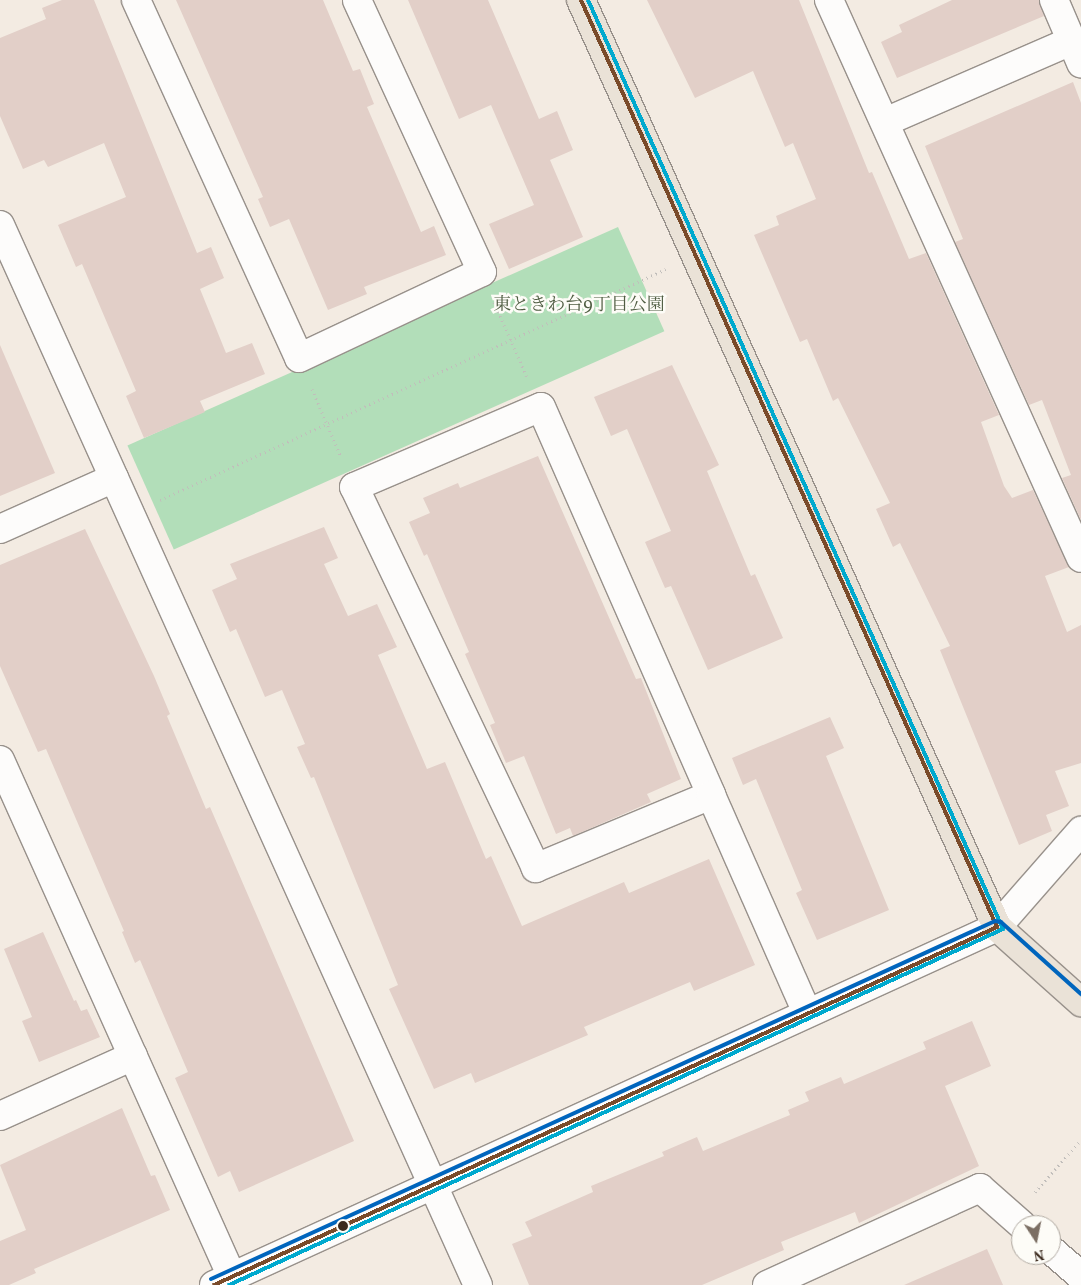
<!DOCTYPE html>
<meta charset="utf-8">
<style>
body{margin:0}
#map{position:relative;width:1081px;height:1285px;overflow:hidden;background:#f3ebe2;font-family:Vollkorn,"Noto Serif JP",serif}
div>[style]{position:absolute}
.green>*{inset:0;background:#b2deb9;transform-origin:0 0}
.building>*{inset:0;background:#e2cfc8}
.path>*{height:3px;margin-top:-1.5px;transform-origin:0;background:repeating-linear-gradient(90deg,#c1bebb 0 1px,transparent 0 5px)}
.roads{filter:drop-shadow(1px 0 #98918b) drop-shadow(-1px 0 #98918b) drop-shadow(0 1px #98918b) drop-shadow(0 -1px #98918b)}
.minor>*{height:28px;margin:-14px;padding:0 14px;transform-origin:14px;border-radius:14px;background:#fdfcfb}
.major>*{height:28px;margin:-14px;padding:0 14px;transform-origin:14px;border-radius:14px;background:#eae2d7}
.bus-1>*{height:4px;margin:-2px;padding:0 2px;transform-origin:2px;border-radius:2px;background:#7a4b2a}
.bus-2>*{height:4px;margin:-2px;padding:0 2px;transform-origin:2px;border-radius:2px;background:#00a9ce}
.bus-3>*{height:4px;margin:-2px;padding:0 2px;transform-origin:2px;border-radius:2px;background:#0065bd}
.dots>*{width:14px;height:14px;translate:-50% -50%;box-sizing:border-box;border:2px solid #fdfcf7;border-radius:50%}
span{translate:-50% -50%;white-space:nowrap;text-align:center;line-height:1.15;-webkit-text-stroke:5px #fdfcf7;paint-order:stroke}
.park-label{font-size:18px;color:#4f5d42}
.north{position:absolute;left:1011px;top:1215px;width:50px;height:50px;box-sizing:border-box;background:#fdfcf7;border:1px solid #afa8a0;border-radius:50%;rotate:169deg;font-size:14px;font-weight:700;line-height:20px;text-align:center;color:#3b2a1e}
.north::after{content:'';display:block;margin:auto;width:18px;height:22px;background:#7b6e63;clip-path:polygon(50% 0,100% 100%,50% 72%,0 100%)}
</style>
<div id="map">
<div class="green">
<div style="left:618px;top:227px;width:114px;height:537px;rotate:66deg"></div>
</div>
<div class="building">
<div style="clip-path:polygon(62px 0,94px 0,197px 253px,211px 247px,224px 278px,200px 289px,226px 353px,252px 343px,265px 374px,200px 401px,205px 412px,144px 438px,126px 396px,136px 391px,82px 264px,76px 267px,58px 225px,126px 197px,104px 143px,48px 167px,44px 160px,23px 169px,0 116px,0 38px,46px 19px,42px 8px)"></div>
<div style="clip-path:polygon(176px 0,323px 0,353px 71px,360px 69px,374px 104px,367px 107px,421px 232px,434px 226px,446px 255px,364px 287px,367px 294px,328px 310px,289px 219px,270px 227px,258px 199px,263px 197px)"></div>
<div style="clip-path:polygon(408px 0,488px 0,539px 119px,557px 111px,573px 150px,550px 160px,583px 237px,509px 269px,489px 224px,534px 205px,491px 105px,459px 119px)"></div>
<div style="clip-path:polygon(647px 0,799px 0,869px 173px,872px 172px,909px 259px,926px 253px,999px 415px,981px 422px,1004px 486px,1012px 498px,1033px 490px,1069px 567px,1045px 576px,1067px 632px,1081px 625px,1081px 763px,1055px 771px,1069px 806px,1046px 815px,1052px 831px,1019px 845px,940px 650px,950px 646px,900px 543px,893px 547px,876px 509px,890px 503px,838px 398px,833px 401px,807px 339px,800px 342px,754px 235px,779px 225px,776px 216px,816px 199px,793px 143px,785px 147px,753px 71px,695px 98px)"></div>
<div style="clip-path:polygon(952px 0,1039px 0,1044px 16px,897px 78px,881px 42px,902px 32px,899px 25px)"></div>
<div style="clip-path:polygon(1073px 82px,1081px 103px,1081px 520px,1062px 478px,1071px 475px,1042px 400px,1029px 405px,955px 242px,963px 239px,925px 146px)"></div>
<div style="clip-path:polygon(0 345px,55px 473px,0 496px)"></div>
<div style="clip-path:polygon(672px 365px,719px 465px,707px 471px,751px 576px,755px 574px,783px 638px,708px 670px,671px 586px,665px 588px,645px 542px,671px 531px,627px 429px,611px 436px,594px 397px)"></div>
<div style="clip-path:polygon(538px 456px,636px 679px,641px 678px,681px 779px,647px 794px,651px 802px,573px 836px,570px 828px,556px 834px,524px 756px,506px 763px,490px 725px,495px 723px,465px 654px,469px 652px,427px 554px,424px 556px,409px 522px,430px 513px,423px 498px,458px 483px,460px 488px)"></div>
<div style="clip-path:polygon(324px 527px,338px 558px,324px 564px,348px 616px,377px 604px,397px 647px,378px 655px,427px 769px,445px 762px,486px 859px,491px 856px,522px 926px,624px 882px,629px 893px,709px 859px,755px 965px,694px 991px,690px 982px,584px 1027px,588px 1035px,475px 1083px,471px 1073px,434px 1089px,389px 989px,398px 985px,314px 777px,311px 778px,297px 747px,305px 744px,282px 690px,265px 697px,236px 629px,230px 632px,212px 590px,237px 579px,230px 564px)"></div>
<div style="clip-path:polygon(85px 529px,154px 676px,170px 714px,167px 716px,206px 809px,210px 807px,354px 1141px,239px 1192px,230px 1171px,218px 1177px,175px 1078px,188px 1072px,140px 960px,135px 963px,122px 932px,124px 931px,46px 749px,38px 752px,0 666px,0 565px)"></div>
<div style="clip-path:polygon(830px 717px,844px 748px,826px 756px,889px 910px,817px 940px,796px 893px,802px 890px,756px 779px,743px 785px,732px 758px)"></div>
<div style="clip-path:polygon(43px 932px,74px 1001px,76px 1000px,81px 1011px,87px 1009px,100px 1037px,39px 1062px,22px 1021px,32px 1017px,4px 949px)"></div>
<div style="clip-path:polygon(972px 1021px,991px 1066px,945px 1086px,979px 1166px,859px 1223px,855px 1212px,781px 1242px,784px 1250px,702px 1285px,529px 1285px,512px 1244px,532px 1236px,525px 1222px,593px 1192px,591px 1186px,664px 1156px,662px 1152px,697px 1137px,703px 1151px,790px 1115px,788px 1110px,809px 1101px,805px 1092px,841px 1077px,844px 1084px,926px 1049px,923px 1042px)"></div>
<div style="clip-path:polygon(122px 1108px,151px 1176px,155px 1175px,170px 1210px,34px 1269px,36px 1273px,9px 1285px,0 1285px,0 1241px,26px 1230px,0 1165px)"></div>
<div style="clip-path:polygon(987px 1249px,1003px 1285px,904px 1285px)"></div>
</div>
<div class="path">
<div style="left:494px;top:302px;width:82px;rotate:66.3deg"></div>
<div style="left:312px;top:389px;width:74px;rotate:66.9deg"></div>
<div style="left:160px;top:500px;width:556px;rotate:-24.54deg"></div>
<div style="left:1035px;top:1192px;width:69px;rotate:-48.5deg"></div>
</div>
<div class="roads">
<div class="minor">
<div style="left:136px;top:0;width:393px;rotate:65.5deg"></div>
<div style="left:299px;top:358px;width:202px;rotate:-25.2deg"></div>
<div style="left:482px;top:272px;width:299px;rotate:-114.7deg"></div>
<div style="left:829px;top:0;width:612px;rotate:65.7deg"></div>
<div style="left:1054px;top:0;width:69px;rotate:66.8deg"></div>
<div style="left:885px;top:122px;width:203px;rotate:-23.5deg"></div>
<div style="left:0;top:225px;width:1163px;rotate:65.73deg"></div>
<div style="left:0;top:529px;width:125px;rotate:-24.1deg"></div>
<div style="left:0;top:760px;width:567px;rotate:65.83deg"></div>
<div style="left:711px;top:795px;width:190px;rotate:157.4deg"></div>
<div style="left:536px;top:868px;width:422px;rotate:-115.5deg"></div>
<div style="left:354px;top:487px;width:203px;rotate:-23.2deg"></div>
<div style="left:541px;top:407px;width:424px;rotate:66.3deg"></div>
<div style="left:711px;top:795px;width:238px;rotate:66.2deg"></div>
<div style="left:0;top:1116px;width:146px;rotate:-24.3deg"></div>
<div style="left:1051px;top:1250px;width:40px;rotate:41deg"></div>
<div style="left:214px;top:1285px;width:861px;rotate:-24.57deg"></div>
<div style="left:997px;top:927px;width:128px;rotate:-48.8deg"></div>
<div style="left:767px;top:1285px;width:234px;rotate:-24.5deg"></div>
<div style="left:980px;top:1188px;width:56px;rotate:41.4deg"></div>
</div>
<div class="major">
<div style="left:581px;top:0;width:1016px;rotate:65.83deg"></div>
<div style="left:997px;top:927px;width:113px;rotate:41.8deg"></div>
</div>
</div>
<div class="bus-1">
<div style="left:214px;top:1285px;width:861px;rotate:-24.57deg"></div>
<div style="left:997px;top:927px;width:1016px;rotate:-114.17deg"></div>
</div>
<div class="bus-2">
<div style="left:229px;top:1285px;width:852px;rotate:-24.7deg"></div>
<div style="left:1003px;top:929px;width:1017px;rotate:-114.07deg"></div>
</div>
<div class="bus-3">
<div style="left:211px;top:1279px;width:862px;rotate:-24.54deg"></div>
<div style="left:995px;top:921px;width:6px;rotate:9deg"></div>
<div style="left:1001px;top:922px;width:108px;rotate:42deg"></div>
</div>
<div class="dots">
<div style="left:343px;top:1226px;background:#3b2a1e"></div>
</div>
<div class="park-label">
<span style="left:579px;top:306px">東ときわ台9丁目公園</span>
</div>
<div class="north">N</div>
</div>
